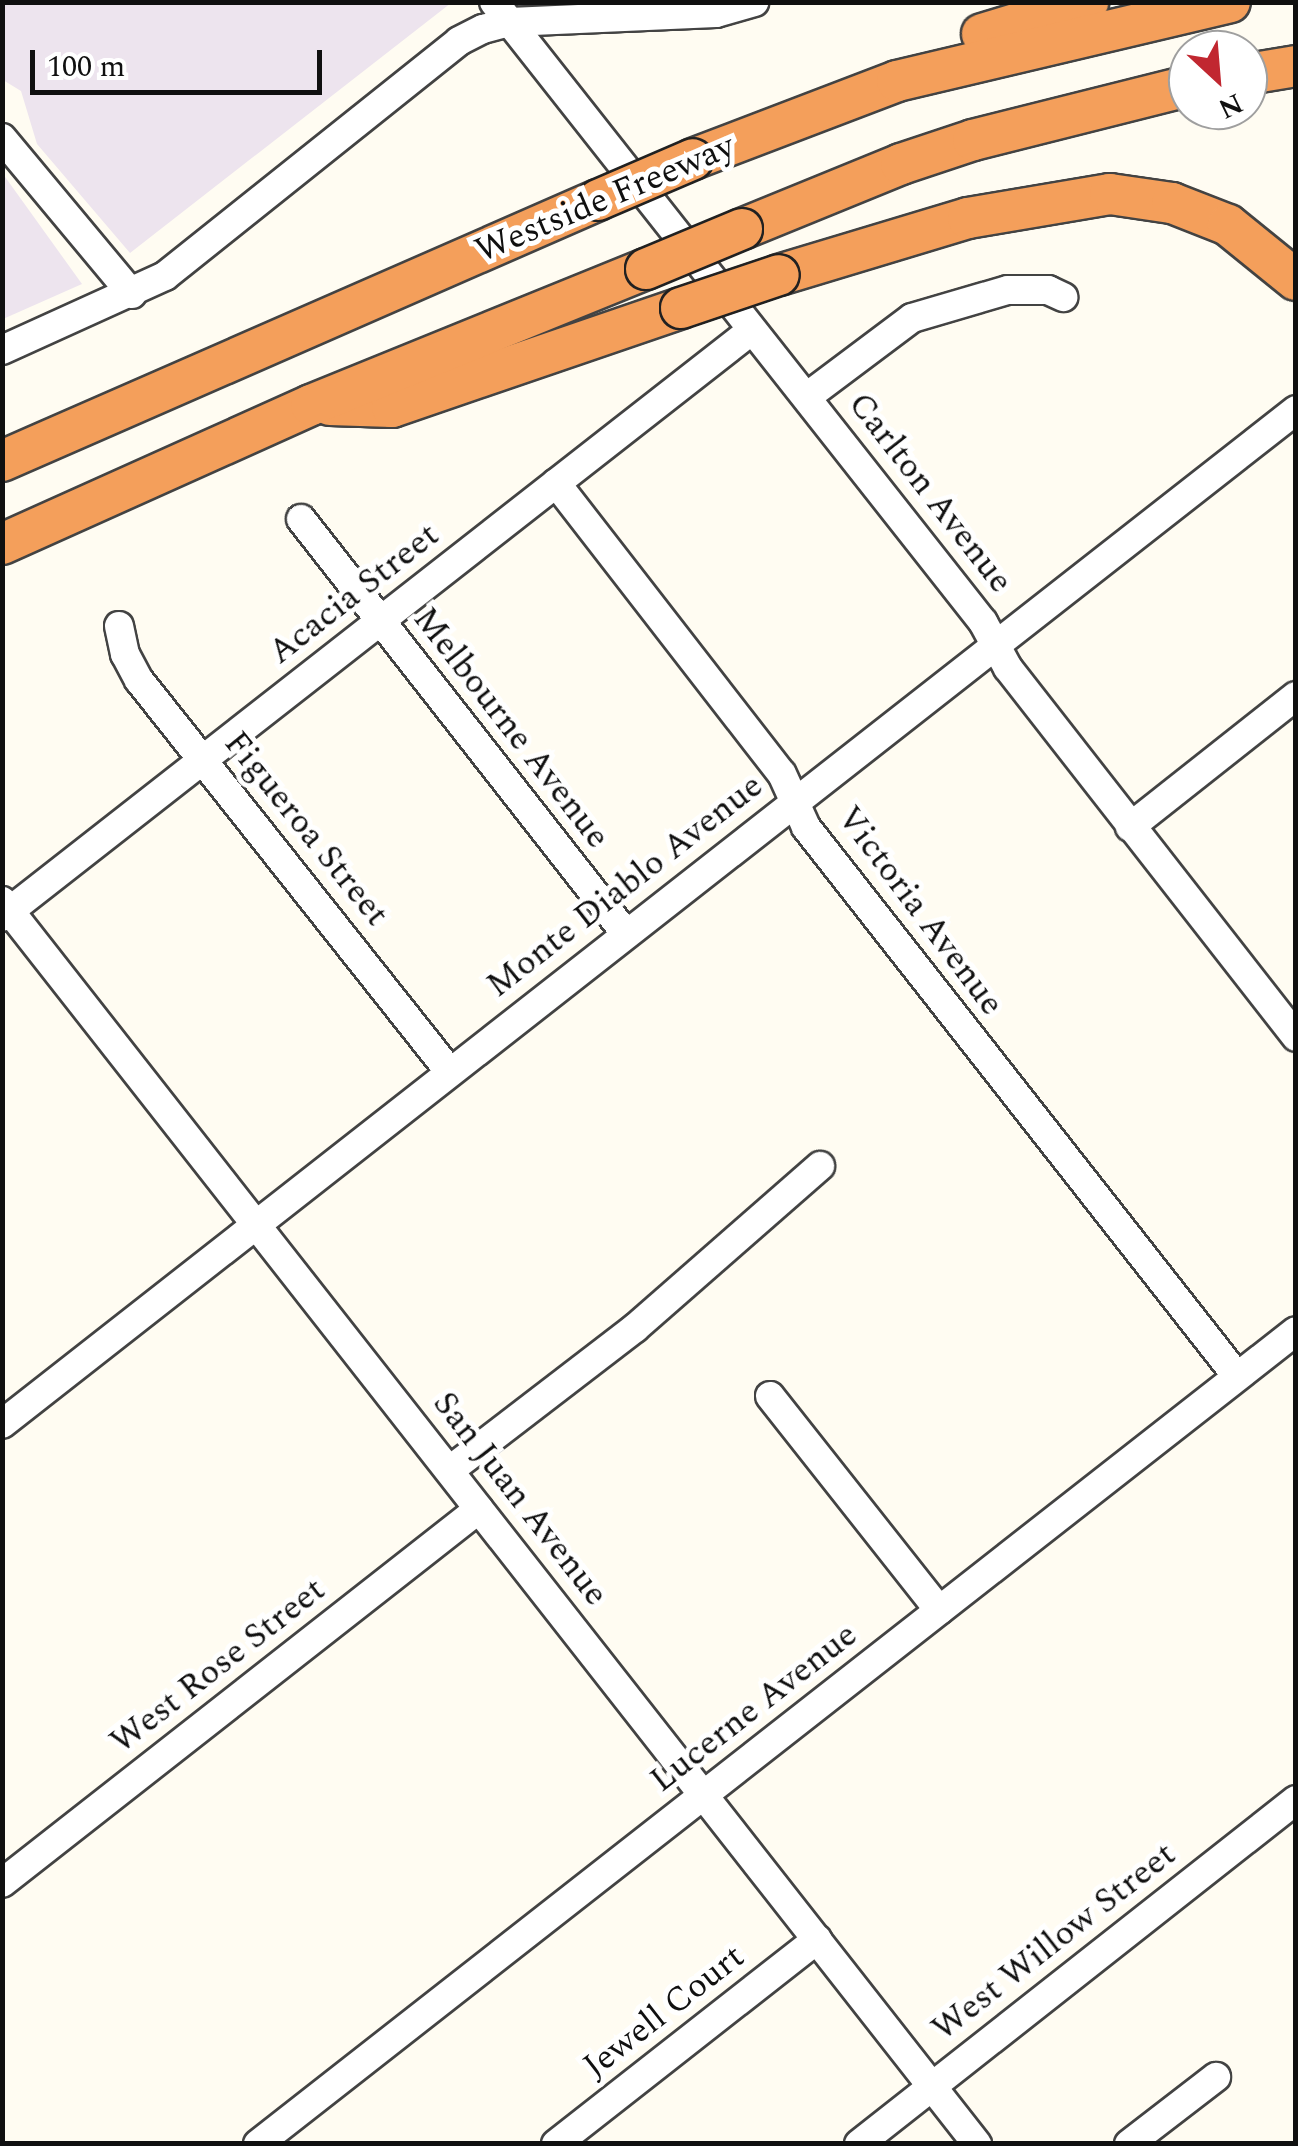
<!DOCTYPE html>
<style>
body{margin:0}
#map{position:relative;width:1298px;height:2146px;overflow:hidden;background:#fffcf2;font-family:Spectral,serif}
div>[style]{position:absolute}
.industrial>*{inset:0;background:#ede4ee}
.roads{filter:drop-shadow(2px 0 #434343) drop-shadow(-2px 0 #434343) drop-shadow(0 2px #434343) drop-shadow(0 -2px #434343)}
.minor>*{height:28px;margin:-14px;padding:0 14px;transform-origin:14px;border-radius:14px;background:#fff}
.highway>*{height:40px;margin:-20px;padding:0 20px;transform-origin:20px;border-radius:20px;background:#f49f5b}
.bridges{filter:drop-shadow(2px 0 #212121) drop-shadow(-2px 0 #212121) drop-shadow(0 2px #212121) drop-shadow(0 -2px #212121)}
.highway-bridge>*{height:40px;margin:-20px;padding:0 20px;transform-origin:20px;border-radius:20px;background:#f49f5b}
span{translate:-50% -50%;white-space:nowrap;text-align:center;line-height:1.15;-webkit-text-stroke:10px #fff;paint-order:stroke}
.street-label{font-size:35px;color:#101010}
.frame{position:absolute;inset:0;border:5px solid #101010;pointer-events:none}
.north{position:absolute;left:1168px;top:30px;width:100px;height:100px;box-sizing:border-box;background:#fff;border:2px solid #9f9f9f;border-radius:50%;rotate:154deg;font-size:28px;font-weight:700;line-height:40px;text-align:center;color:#101010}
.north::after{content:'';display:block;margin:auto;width:35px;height:45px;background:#c12730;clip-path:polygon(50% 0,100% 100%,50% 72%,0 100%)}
.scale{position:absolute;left:30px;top:50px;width:292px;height:45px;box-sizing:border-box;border:5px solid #101010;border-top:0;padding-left:12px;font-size:30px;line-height:35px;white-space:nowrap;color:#101010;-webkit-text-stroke:8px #fff;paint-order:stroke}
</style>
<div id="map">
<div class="industrial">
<div style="clip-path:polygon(2px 3px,3px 2px,451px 3px,130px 253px,37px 144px,21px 91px,3px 80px)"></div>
<div style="clip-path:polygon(3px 174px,82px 284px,3px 319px,2px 319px)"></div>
</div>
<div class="roads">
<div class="minor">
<div style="left:494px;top:2px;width:790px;rotate:51.74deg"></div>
<div style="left:983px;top:622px;width:52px;rotate:61.5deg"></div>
<div style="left:1008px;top:668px;width:468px;rotate:52deg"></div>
<div style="left:2px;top:138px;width:203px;rotate:50.2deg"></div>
<div style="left:2px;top:350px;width:179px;rotate:-24.4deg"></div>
<div style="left:165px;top:276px;width:376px;rotate:-38.6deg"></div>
<div style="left:459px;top:41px;width:27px;rotate:-27deg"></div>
<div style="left:483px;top:29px;width:28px;rotate:-15deg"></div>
<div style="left:510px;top:22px;width:206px;rotate:-2.5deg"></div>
<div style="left:716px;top:13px;width:40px;rotate:-16deg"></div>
<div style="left:808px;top:396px;width:130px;rotate:-36.9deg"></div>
<div style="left:912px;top:318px;width:100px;rotate:-16.3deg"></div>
<div style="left:1008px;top:290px;width:40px"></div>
<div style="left:1048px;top:290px;width:17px;rotate:25deg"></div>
<div style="left:556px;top:483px;width:368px;rotate:52.2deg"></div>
<div style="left:782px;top:774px;width:58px;rotate:65.6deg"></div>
<div style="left:806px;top:827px;width:698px;rotate:51.87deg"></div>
<div style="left:301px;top:519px;width:527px;rotate:51.93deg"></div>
<div style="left:119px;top:626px;width:29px;rotate:78deg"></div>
<div style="left:125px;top:654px;width:30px;rotate:62deg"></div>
<div style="left:139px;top:680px;width:500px;rotate:51.57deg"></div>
<div style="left:1130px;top:827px;width:211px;rotate:-38.3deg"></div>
<div style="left:2px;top:901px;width:1580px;rotate:51.89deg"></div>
<div style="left:2px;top:917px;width:952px;rotate:-38.05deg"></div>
<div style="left:770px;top:1396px;width:273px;rotate:51.7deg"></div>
<div style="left:2px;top:1424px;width:1644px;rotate:-38.08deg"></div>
<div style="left:450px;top:1470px;width:233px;rotate:-37.5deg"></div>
<div style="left:635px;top:1328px;width:246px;rotate:-41.2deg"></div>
<div style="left:2px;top:1883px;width:606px;rotate:-38.1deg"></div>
<div style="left:258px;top:2144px;width:1318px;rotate:-38.07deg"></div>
<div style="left:556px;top:2144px;width:332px;rotate:-38.1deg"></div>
<div style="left:859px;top:2144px;width:556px;rotate:-38.21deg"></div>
<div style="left:1129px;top:2144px;width:110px;rotate:-37.6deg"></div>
</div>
<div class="highway">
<div style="left:982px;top:34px;width:111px;rotate:-16.8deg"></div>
<div style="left:1248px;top:74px;width:49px;rotate:-9.5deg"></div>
<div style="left:693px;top:159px;width:218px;rotate:-20.9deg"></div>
<div style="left:897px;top:81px;width:342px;rotate:-13.3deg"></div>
<div style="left:742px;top:229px;width:172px;rotate:-22.2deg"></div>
<div style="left:901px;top:164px;width:76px;rotate:-18.4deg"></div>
<div style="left:973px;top:140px;width:222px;rotate:-14.1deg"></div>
<div style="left:779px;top:275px;width:197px;rotate:-16.8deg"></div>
<div style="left:968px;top:218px;width:144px;rotate:-9.6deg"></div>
<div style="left:1110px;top:194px;width:63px;rotate:8.3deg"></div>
<div style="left:1172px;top:203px;width:60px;rotate:21.4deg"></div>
<div style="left:1228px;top:225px;width:87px;rotate:39deg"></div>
<div style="left:330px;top:405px;width:62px;rotate:1.8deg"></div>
<div style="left:392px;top:407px;width:305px;rotate:-18.9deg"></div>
<div style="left:2px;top:461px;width:651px;rotate:-23.65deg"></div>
<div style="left:2px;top:544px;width:339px;rotate:-24.2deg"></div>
<div style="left:311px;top:405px;width:362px;rotate:-22.1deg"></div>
</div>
</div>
<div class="bridges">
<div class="highway-bridge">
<div style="left:598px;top:200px;width:103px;rotate:-23.3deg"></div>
<div style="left:646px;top:269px;width:104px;rotate:-22.6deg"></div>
<div style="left:681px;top:308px;width:103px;rotate:-18.6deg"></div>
</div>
</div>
<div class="street-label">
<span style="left:605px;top:199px;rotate:-23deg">Westside Freeway</span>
<span style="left:930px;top:493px;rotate:52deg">Carlton Avenue</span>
<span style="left:354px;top:594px;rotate:-38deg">Acacia Street</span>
<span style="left:511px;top:728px;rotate:52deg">Melbourne Avenue</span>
<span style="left:306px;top:829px;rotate:51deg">Figueroa Street</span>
<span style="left:625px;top:886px;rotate:-38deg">Monte Diablo Avenue</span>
<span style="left:920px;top:911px;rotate:53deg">Victoria Avenue</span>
<span style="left:520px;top:1499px;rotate:52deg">San Juan Avenue</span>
<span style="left:218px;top:1666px;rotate:-38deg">West Rose Street</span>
<span style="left:754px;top:1708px;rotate:-38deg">Lucerne Avenue</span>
<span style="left:1054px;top:1942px;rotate:-38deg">West Willow Street</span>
<span style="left:664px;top:2012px;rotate:-38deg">Jewell Court</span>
</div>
<div class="frame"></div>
<div class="north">N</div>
<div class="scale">100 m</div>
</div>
